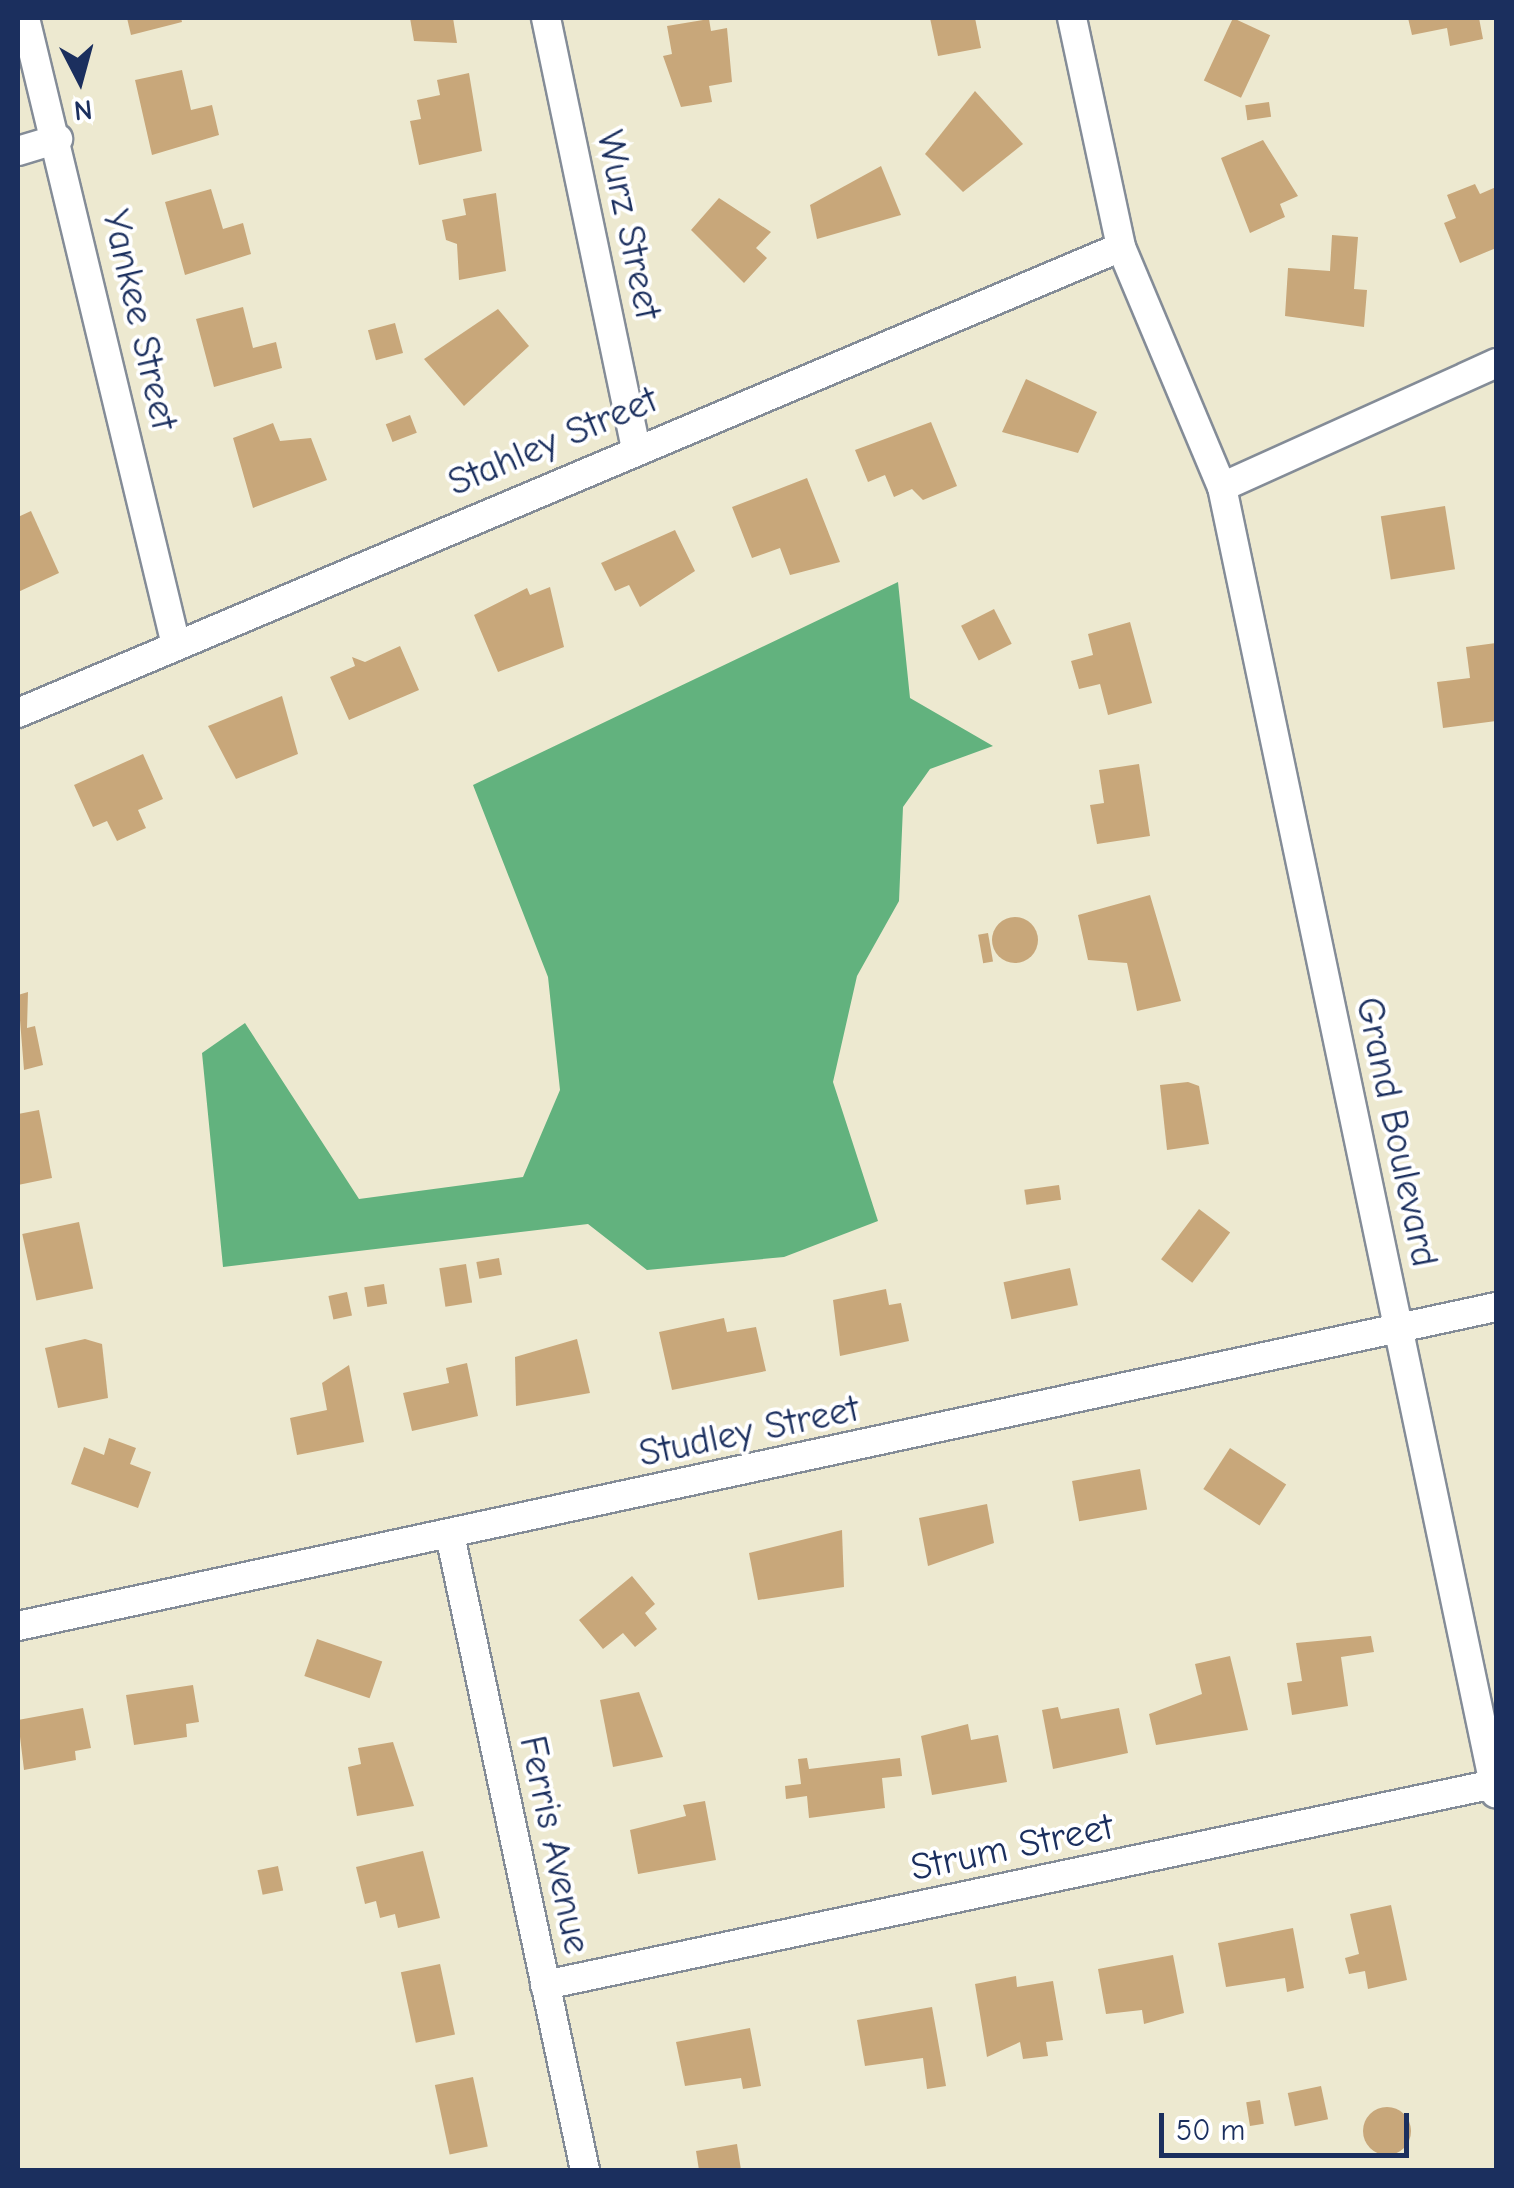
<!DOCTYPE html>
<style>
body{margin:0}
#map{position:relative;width:1514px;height:2188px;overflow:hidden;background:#ede9d0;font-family:"Comic Neue",sans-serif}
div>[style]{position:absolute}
.forest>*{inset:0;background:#62b27e}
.building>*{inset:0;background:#c8a77a;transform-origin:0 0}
.round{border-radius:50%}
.roads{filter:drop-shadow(2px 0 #848c97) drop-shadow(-2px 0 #848c97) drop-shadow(0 2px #848c97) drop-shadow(0 -2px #848c97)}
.minor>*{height:28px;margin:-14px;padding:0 14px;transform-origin:14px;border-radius:14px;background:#fff}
span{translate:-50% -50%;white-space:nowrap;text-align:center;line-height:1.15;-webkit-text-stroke:8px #fff;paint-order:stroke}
.street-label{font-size:38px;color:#1b2f5e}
.frame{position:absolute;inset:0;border:20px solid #1b2f5e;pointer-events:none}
.north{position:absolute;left:30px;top:30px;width:100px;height:100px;-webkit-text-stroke:8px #fff;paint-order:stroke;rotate:174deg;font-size:28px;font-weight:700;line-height:40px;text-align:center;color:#1b2f5e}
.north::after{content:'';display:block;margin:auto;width:35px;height:45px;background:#1b2f5e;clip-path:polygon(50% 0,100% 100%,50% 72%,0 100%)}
.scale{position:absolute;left:1159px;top:2113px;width:250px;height:45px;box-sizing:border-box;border:5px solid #1b2f5e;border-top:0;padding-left:12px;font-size:30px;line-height:35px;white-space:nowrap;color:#1b2f5e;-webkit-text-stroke:8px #fff;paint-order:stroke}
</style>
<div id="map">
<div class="forest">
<div style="clip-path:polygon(898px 582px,910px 698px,993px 746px,930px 769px,903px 807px,899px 901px,857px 976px,833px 1082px,878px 1221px,784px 1257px,647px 1270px,588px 1224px,223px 1267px,202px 1053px,245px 1023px,359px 1199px,523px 1177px,560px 1090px,548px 977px,473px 785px)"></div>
</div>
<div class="building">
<div style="clip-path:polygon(127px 18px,181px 18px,182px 22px,131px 35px)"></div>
<div style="clip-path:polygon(410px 18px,453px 18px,457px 43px,414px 41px)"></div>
<div style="clip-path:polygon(930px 18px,975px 18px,981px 48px,938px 56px)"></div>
<div style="left:1233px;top:18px;width:41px;height:69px;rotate:25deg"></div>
<div style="clip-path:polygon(1408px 18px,1479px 18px,1483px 39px,1450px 46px,1447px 28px,1412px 35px)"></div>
<div style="clip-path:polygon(709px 19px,711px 31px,727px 28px,732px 82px,709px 86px,712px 102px,681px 107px,663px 56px,672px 54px,667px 26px)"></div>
<div style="clip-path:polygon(182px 70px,191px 110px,212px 105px,219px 135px,152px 155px,135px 80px)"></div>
<div style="clip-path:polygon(469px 73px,482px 151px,419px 165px,410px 121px,421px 119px,417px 100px,440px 95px,437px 80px)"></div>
<div style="clip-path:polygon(975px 91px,1023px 144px,963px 192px,925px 154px)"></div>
<div style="left:1269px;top:102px;width:15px;height:24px;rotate:82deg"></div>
<div style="clip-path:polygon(1263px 140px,1298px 196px,1280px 204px,1285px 217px,1250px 233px,1221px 158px)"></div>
<div style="clip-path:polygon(881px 166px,901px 215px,817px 239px,810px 205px)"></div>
<div style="clip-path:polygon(1475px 184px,1480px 194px,1496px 187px,1496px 248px,1460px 263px,1444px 223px,1456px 218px,1447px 195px)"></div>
<div style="clip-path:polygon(211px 189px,223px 229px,243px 223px,251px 254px,185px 275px,165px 202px)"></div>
<div style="clip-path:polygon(496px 193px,506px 271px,459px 280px,457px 244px,446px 240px,442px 220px,466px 215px,463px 199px)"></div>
<div style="clip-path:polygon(719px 198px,771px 232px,756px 248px,767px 258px,744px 283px,691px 230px)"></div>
<div style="clip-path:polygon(1332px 235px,1358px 237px,1354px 289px,1367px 290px,1364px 327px,1285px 316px,1288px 268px,1330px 271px)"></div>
<div style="clip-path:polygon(243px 307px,253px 348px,276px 342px,282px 368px,214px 387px,196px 319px)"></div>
<div style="clip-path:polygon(498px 309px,529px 346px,464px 406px,424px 359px)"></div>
<div style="left:395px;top:323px;width:31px;height:28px;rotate:75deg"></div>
<div style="clip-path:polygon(1026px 379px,1097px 412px,1078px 453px,1002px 432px)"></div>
<div style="left:410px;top:415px;width:19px;height:26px;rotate:69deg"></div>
<div style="clip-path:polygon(931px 422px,957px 486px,923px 500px,912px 489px,894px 497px,885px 475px,868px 482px,855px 450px)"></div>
<div style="clip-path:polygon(273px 423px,280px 441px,311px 438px,327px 480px,253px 508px,233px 438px)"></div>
<div style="clip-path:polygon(807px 478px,840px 562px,790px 575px,780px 548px,752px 558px,732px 507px)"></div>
<div style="left:1445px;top:506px;width:64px;height:65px;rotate:81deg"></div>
<div style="clip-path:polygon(31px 511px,59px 573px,18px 592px,18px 517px)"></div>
<div style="clip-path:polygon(675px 530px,695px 571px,640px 607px,629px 585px,615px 591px,601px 563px)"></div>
<div style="clip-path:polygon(550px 587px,564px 647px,498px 672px,474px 615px,527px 588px,530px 595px)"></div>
<div style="left:994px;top:609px;width:39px;height:37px;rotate:63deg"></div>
<div style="clip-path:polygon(1130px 622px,1152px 703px,1108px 715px,1100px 684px,1079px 689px,1071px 661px,1093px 655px,1088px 634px)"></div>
<div style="clip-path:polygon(1496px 643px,1496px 721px,1443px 728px,1437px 682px,1470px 678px,1466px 647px)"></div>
<div style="clip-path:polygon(400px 646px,419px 690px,349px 720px,330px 677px,355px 666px,352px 657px,365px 662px)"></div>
<div style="clip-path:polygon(282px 696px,298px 754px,236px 779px,208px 726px)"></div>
<div style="clip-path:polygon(143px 754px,163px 799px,138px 810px,146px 828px,117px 841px,107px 821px,93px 827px,74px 785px)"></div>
<div style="clip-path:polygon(1139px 764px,1150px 836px,1097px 844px,1090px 805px,1104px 803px,1099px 770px)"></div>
<div style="clip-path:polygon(1150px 895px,1181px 1001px,1137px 1011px,1127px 963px,1088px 960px,1078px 915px)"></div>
<div class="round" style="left:992px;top:917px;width:46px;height:46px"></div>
<div style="left:988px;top:933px;width:29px;height:10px;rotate:80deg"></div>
<div style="clip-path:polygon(28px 992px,27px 1028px,35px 1026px,43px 1065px,24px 1070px,18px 995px)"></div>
<div style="clip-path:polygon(1188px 1082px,1199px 1086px,1209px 1144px,1167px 1150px,1160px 1085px)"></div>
<div style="clip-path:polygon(39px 1110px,52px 1178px,18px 1185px,18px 1114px)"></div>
<div style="left:1059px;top:1185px;width:15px;height:35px;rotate:82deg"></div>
<div style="left:1199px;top:1209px;width:39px;height:63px;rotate:37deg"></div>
<div style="left:79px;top:1222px;width:68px;height:58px;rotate:78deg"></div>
<div style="left:499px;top:1258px;width:17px;height:23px;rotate:80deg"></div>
<div style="left:466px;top:1264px;width:39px;height:27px;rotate:81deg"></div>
<div style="left:1070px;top:1268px;width:38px;height:68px;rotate:78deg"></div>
<div style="left:384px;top:1284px;width:20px;height:20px;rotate:81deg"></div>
<div style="clip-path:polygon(886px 1289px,889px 1305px,901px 1303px,909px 1341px,840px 1356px,833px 1300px)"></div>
<div style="left:347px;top:1292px;width:24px;height:19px;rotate:78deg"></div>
<div style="clip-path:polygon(724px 1318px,727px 1332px,756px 1327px,766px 1371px,672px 1390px,659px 1332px)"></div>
<div style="clip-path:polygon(85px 1339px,102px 1344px,108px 1398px,58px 1408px,45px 1348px)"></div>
<div style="clip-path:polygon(577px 1339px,590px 1393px,516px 1406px,515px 1357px)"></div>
<div style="clip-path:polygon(467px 1363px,478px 1416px,412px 1431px,403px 1393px,449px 1383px,446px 1368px)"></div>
<div style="clip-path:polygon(349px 1365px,364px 1442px,297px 1455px,290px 1418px,327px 1410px,322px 1383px)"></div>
<div style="clip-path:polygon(109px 1438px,136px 1448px,130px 1464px,151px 1472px,138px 1508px,71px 1484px,84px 1447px,104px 1455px)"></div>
<div style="left:1230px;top:1448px;width:67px;height:49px;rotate:33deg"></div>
<div style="left:1140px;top:1469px;width:41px;height:69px;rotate:80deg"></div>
<div style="clip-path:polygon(987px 1504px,994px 1543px,928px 1566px,919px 1518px)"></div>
<div style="clip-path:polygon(842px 1530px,844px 1587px,758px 1600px,749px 1553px)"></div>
<div style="clip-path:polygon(632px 1576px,655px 1604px,645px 1613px,657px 1629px,635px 1647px,623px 1633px,603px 1649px,579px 1620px)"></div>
<div style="clip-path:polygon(1371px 1636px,1374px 1652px,1341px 1657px,1348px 1706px,1292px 1715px,1287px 1683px,1302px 1681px,1296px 1643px)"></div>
<div style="left:317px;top:1639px;width:69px;height:39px;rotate:19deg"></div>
<div style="clip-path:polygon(1230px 1656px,1248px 1730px,1156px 1745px,1149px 1714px,1202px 1694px,1195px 1664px)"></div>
<div style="clip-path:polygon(193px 1685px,199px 1722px,186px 1724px,187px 1737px,134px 1745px,126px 1695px)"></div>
<div style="clip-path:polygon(639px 1692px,663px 1757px,613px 1767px,600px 1700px)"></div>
<div style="clip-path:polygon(1058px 1707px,1061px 1719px,1119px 1708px,1128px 1753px,1053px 1769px,1042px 1710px)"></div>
<div style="clip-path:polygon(83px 1708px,91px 1748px,75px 1751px,76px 1760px,24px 1770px,18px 1720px)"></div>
<div style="clip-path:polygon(968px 1724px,971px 1740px,998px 1735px,1007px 1782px,932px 1795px,921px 1736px)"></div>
<div style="clip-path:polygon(393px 1742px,414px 1806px,357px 1816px,348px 1767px,361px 1764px,358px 1748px)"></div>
<div style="clip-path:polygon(807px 1758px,809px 1769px,900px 1758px,902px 1776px,882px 1778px,885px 1808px,809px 1818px,807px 1796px,786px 1799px,785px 1786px,801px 1784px,798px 1759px)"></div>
<div style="clip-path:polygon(705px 1801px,716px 1860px,638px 1874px,630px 1830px,686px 1816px,683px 1805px)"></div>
<div style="clip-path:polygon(423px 1851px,440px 1918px,398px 1928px,395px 1914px,380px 1918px,376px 1901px,365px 1904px,356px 1867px)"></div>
<div style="left:278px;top:1866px;width:25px;height:21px;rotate:78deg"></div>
<div style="clip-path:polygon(1391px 1905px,1407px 1980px,1368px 1989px,1365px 1971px,1349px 1974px,1345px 1958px,1359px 1954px,1350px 1914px)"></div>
<div style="clip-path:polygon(1293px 1928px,1304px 1988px,1287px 1992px,1285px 1978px,1226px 1987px,1218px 1943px)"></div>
<div style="clip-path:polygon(1173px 1955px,1184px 2013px,1144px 2024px,1142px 2010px,1106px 2014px,1098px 1969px)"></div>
<div style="left:440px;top:1964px;width:72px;height:40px;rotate:78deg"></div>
<div style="clip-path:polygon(1016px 1976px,1017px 1987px,1053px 1981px,1063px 2040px,1046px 2042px,1048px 2056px,1023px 2059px,1020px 2042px,987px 2057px,975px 1984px)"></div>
<div style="clip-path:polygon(932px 2007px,946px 2086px,927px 2089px,923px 2058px,865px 2066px,857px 2020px)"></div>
<div style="clip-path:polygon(750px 2028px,761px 2086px,743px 2089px,741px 2078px,685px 2086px,676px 2042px)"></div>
<div style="left:473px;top:2077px;width:71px;height:39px;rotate:78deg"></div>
<div style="left:1321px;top:2086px;width:34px;height:34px;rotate:78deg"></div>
<div style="left:1260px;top:2100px;width:24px;height:14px;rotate:81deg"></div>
<div class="round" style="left:1363px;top:2107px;width:48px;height:48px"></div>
<div style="clip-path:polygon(737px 2144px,741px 2170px,699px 2170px,696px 2151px)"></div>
</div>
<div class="roads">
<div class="minor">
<div style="left:25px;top:18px;width:641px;rotate:76.46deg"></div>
<div style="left:546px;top:18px;width:439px;rotate:78.2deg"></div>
<div style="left:1072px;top:18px;width:234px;rotate:77.9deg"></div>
<div style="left:1121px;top:247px;width:260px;rotate:67.2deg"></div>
<div style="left:1222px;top:487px;width:1335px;rotate:78.16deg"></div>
<div style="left:18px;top:151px;width:42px;rotate:-16.7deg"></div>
<div style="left:1222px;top:487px;width:301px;rotate:-24.3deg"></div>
<div style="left:18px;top:713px;width:1197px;rotate:-22.9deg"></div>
<div style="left:450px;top:1535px;width:649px;rotate:78deg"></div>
<div style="left:18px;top:1626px;width:1512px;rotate:-12.18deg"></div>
<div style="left:545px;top:1985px;width:970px;rotate:-11.96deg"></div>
</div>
</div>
<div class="street-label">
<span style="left:628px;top:225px;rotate:78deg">Wurz Street</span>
<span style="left:139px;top:320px;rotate:77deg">Yankee Street</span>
<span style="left:553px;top:442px;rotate:-23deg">Stahley Street</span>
<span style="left:1396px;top:1132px;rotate:78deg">Grand Boulevard</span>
<span style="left:749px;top:1432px;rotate:-12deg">Studley Street</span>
<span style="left:554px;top:1845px;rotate:78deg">Ferris Avenue</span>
<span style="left:1012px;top:1848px;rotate:-12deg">Strum Street</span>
</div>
<div class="frame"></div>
<div class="north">N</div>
<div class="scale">50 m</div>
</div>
